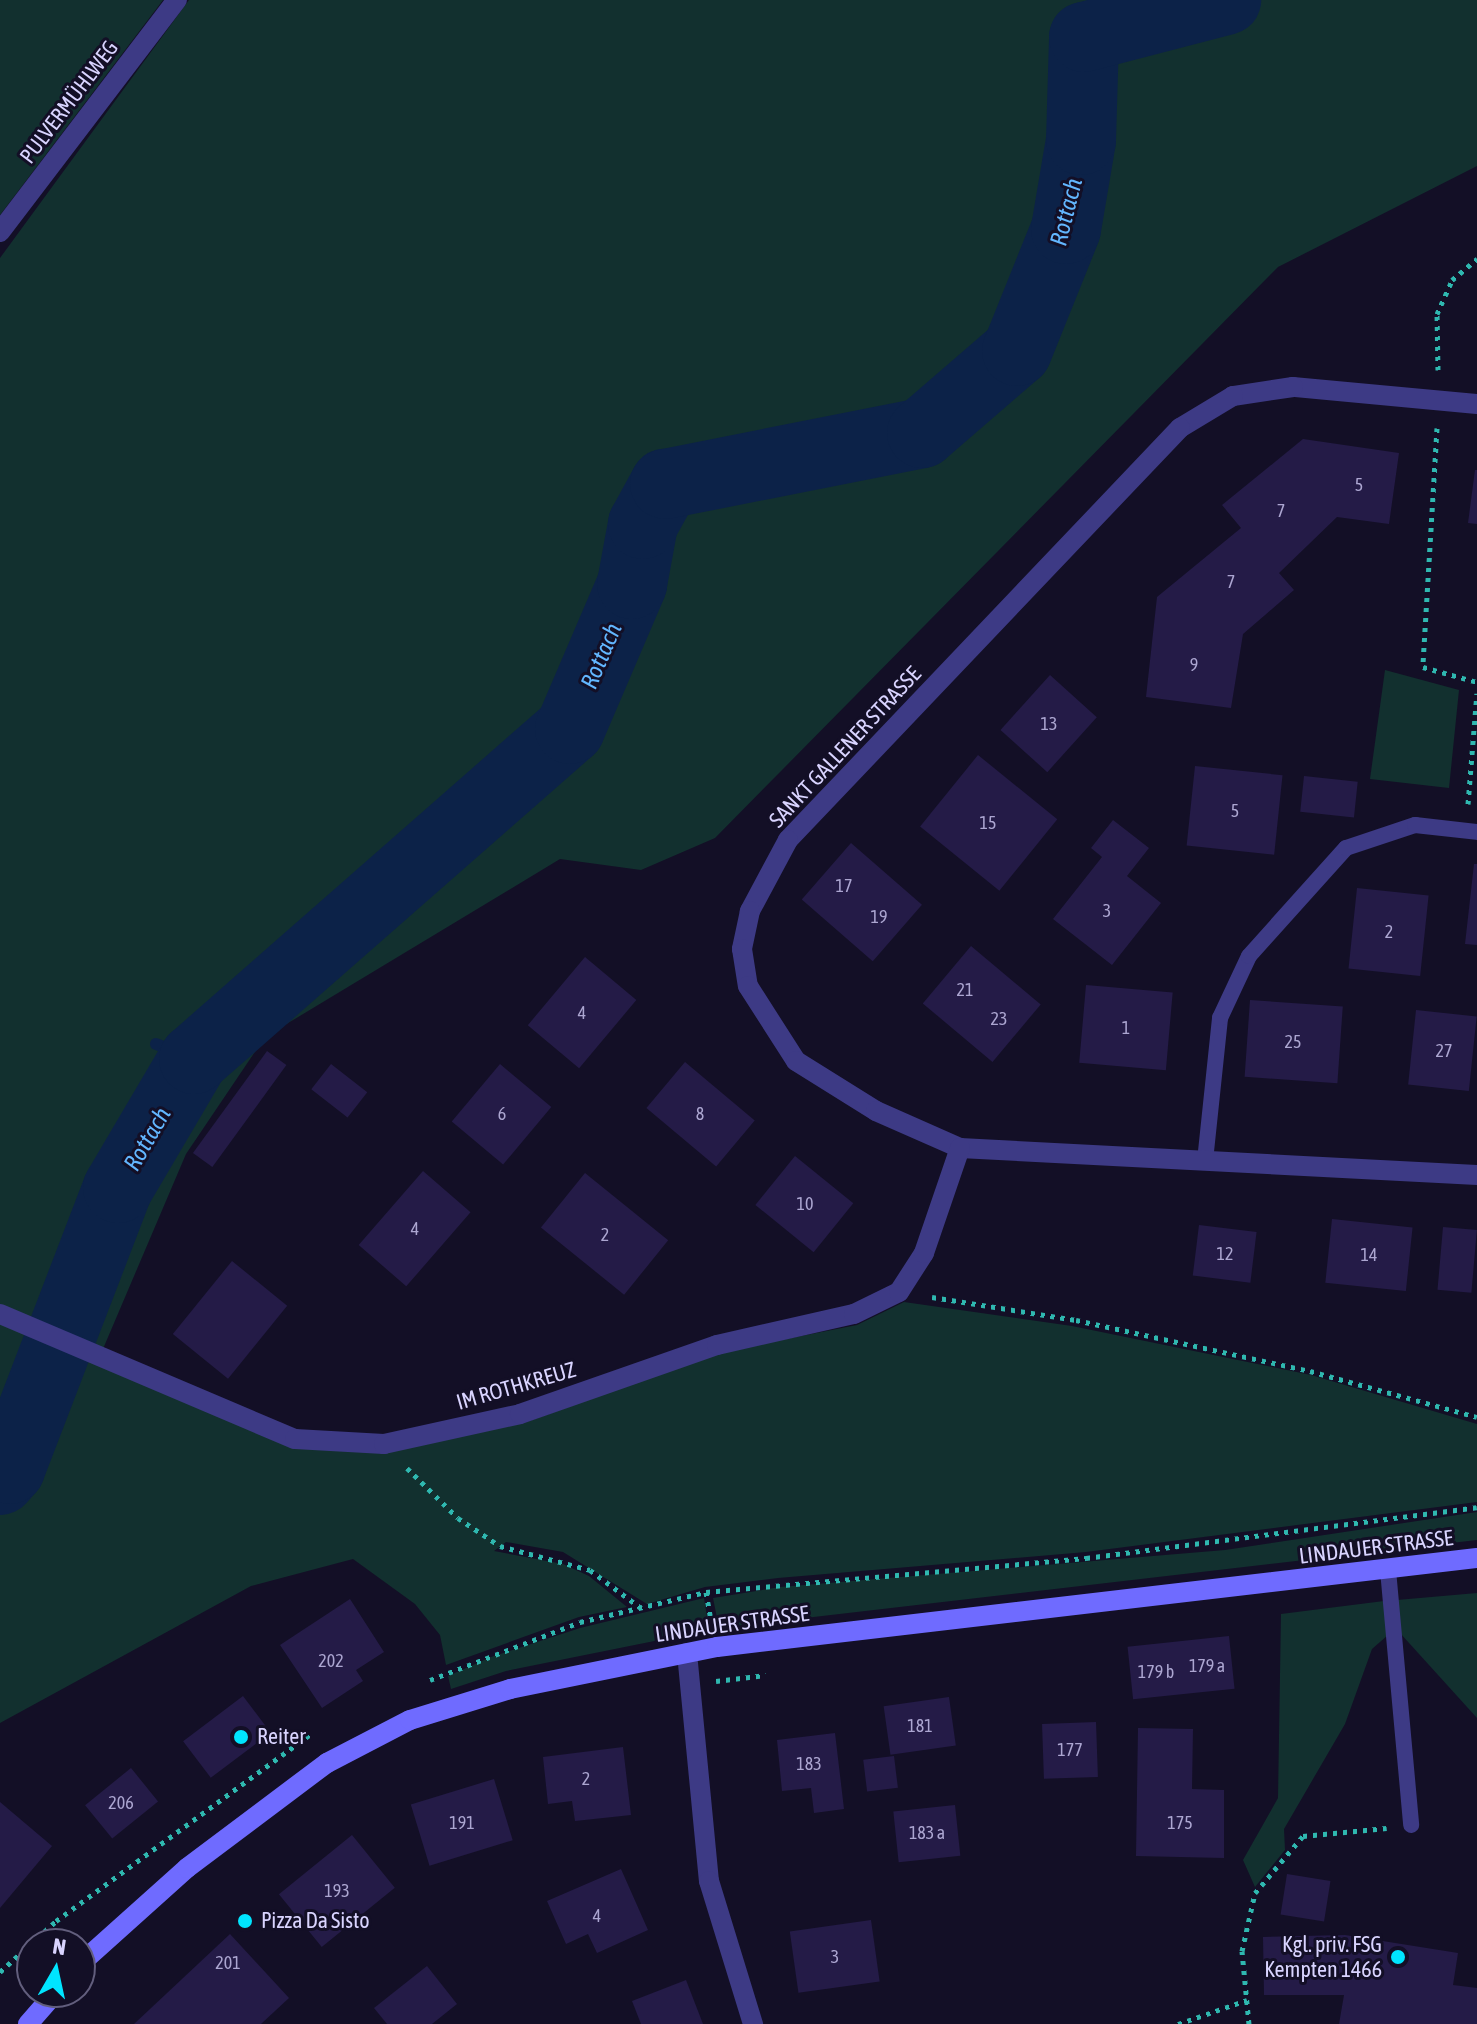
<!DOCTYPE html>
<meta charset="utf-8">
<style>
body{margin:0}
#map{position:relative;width:1477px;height:2024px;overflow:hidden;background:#130f26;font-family:"Asap Condensed",sans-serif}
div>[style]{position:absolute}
.green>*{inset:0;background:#12302f}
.stream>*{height:12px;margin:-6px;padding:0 6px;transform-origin:6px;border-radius:6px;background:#0c2248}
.river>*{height:70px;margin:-35px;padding:0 35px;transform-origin:35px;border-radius:35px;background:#0c2248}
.building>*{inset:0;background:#241b47;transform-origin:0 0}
.path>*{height:5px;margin-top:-2.5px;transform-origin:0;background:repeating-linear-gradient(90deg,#2fb8b0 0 4px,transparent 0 10px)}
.lane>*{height:16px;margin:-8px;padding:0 8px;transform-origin:8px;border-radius:8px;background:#3d3a85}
.street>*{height:20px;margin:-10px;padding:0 10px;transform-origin:10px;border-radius:10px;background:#3d3a85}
.secondary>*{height:20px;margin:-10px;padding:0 10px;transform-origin:10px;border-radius:10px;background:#6f6bff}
.dots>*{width:22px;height:22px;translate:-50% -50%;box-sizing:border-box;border:4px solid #130f26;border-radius:50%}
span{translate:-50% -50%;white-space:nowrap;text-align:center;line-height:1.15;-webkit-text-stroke:6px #130f26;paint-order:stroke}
.number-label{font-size:18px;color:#aca6d1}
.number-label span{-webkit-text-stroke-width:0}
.street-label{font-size:22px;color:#d9d4ff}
.poi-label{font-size:22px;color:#d9d4ff}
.left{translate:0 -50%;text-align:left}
.right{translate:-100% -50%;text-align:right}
.water-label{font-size:24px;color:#62b6ff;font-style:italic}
.north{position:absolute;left:16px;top:1928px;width:80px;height:80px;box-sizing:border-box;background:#130f26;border:2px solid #625e7d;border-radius:50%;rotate:9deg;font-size:22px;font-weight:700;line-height:32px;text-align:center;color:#d9d4ff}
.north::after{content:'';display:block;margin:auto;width:28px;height:36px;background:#00e5ff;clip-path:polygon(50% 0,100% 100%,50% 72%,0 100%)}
</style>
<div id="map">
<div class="green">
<div style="clip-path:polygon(0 0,163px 0,0 215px)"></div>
<div style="clip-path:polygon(189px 0,1477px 0,1477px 166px,1278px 267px,715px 838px,641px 870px,560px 859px,265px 1037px,186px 1154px,97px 1363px,294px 1447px,380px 1451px,524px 1423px,720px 1352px,857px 1325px,904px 1302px,1072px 1326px,1311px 1375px,1477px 1424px,1477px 1502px,1086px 1552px,778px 1578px,705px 1587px,647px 1604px,563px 1552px,506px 1542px,494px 1551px,563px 1564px,589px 1576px,627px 1607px,579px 1617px,446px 1665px,440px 1635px,415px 1604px,353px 1559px,251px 1586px,0 1723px,0 258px)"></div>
<div style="clip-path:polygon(1385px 670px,1459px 690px,1449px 788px,1370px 779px)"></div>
<div style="clip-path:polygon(1477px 1512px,1477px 1540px,719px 1628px,713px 1598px,780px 1587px,1225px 1550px)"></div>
<div style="clip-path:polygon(1477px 1593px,1477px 1718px,1400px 1633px,1397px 1600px)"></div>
<div style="clip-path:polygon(704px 1598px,709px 1630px,506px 1671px,451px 1689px,448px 1676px,491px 1657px,580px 1628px)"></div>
<div style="clip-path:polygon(1384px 1601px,1388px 1635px,1372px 1649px,1345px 1724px,1284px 1829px,1285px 1850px,1255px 1887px,1243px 1860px,1278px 1798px,1281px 1614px)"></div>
</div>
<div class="stream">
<div style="left:156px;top:1044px;width:41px;rotate:21.5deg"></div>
</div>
<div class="river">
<div style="left:0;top:1480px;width:15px;rotate:-48deg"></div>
<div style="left:10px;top:1469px;width:301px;rotate:-69deg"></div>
<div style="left:118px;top:1188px;width:150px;rotate:-59.5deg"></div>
<div style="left:194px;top:1059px;width:500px;rotate:-41.27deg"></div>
<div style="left:570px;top:729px;width:158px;rotate:-66.8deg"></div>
<div style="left:632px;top:584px;width:61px;rotate:-79.6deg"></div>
<div style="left:643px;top:524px;width:46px;rotate:-61.2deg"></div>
<div style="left:665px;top:484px;width:262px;rotate:-11.2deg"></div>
<div style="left:922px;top:433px;width:125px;rotate:-40.8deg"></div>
<div style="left:1017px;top:351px;width:131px;rotate:-68.1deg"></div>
<div style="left:1066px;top:229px;width:90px;rotate:-80.4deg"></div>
<div style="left:1081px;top:140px;width:103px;rotate:-88.3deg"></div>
<div style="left:1084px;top:37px;width:147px;rotate:-14.6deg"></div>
</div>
<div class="building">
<div style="clip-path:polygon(1303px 439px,1399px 453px,1389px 524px,1337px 517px,1279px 573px,1294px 590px,1243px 634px,1231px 708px,1146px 697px,1157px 597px,1241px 528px,1222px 505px)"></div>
<div style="clip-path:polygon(1475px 470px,1477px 470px,1477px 524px,1468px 523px)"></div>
<div style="left:1050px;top:675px;width:63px;height:74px;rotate:42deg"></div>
<div style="left:978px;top:755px;width:102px;height:92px;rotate:39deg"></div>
<div style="left:1195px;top:766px;width:88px;height:80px;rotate:6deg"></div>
<div style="left:1304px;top:776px;width:54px;height:36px;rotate:6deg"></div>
<div style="clip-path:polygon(1113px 820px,1149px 848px,1127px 876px,1161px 903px,1112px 965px,1053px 919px,1102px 857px,1091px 848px)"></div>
<div style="left:851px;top:843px;width:94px;height:75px;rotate:41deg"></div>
<div style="clip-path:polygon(1474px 864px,1477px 864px,1477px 945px,1465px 944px)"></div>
<div style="left:1357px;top:888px;width:72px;height:81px;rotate:6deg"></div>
<div style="left:971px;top:946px;width:91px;height:75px;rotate:40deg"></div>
<div style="left:585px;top:957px;width:67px;height:89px;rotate:40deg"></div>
<div style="left:1086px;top:985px;width:87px;height:78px;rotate:5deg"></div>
<div style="left:1250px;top:1000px;width:93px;height:77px;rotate:4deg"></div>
<div style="left:1416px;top:1010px;width:61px;height:75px;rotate:6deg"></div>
<div style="left:267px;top:1051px;width:24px;height:126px;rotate:36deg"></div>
<div style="left:685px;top:1062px;width:91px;height:60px;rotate:40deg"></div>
<div style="left:331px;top:1064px;width:46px;height:32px;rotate:38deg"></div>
<div style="left:500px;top:1064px;width:67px;height:75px;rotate:40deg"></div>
<div style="left:795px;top:1156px;width:75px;height:63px;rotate:39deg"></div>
<div style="left:423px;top:1171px;width:63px;height:98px;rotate:41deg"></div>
<div style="left:585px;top:1173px;width:107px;height:70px;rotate:39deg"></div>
<div style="left:1332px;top:1219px;width:81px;height:64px;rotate:6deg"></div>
<div style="left:1199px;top:1225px;width:58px;height:51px;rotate:7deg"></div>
<div style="left:1443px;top:1227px;width:34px;height:63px;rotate:5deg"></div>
<div style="left:232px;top:1261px;width:71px;height:94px;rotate:39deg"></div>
<div style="clip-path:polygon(350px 1599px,384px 1652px,356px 1670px,363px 1681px,322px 1708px,280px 1645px)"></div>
<div style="left:1229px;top:1636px;width:53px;height:102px;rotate:84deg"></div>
<div style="left:243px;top:1696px;width:46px;height:75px;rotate:53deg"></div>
<div style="left:949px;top:1697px;width:49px;height:66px;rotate:82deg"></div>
<div style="left:1096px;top:1722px;width:55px;height:54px;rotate:88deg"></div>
<div style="clip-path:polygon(1138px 1728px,1193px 1729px,1192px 1789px,1224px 1790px,1224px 1858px,1136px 1856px)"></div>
<div style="clip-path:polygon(835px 1733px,844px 1809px,814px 1813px,811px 1788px,782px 1791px,777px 1740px)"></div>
<div style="clip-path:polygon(623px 1747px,631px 1815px,575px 1821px,572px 1801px,548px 1804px,543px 1757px)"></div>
<div style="left:894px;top:1756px;width:32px;height:31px;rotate:83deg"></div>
<div style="left:131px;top:1768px;width:43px;height:59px;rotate:51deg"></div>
<div style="left:494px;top:1779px;width:64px;height:87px;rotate:73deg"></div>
<div style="clip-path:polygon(0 1802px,52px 1846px,0 1908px)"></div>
<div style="left:955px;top:1805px;width:51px;height:62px;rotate:84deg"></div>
<div style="left:352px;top:1835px;width:68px;height:94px;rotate:51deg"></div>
<div style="clip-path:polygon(621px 1869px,648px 1930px,597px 1953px,588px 1934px,566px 1944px,547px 1901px)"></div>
<div style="left:1287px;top:1874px;width:44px;height:41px;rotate:9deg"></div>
<div style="left:871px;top:1920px;width:62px;height:82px;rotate:82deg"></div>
<div style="clip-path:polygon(230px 1934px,289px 1998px,261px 2024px,134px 2024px)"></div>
<div style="clip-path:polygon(1345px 1935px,1458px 1953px,1453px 1985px,1477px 1988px,1477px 2024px,1339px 2024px,1344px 1995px,1264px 1995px,1263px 1937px)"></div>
<div style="clip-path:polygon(427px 1966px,457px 2004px,432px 2024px,387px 2024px,374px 2008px)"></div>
<div style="clip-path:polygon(686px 1980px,703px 2024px,641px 2024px,632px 2001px)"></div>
</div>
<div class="path">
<div style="left:1438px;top:370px;width:56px;rotate:-91deg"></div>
<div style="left:1437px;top:314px;width:37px;rotate:-66deg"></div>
<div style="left:1452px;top:280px;width:33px;rotate:-40deg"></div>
<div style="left:1437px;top:428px;width:239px;rotate:93.4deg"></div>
<div style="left:1423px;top:667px;width:56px;rotate:15.5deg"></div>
<div style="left:1468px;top:804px;width:111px;rotate:-85.4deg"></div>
<div style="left:932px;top:1297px;width:146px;rotate:9.1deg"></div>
<div style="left:1076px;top:1320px;width:239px;rotate:12.3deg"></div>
<div style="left:1310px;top:1371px;width:173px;rotate:15.4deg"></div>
<div style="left:407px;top:1468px;width:71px;rotate:44.4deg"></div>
<div style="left:458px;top:1518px;width:50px;rotate:33.7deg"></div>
<div style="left:500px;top:1546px;width:93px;rotate:14.9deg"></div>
<div style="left:590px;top:1570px;width:69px;rotate:36.7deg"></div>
<div style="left:706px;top:1592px;width:27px;rotate:80deg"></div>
<div style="left:430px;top:1680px;width:161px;rotate:-21.1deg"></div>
<div style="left:580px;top:1622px;width:130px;rotate:-13.4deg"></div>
<div style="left:706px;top:1592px;width:382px;rotate:-5.1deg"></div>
<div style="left:1086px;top:1558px;width:394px;rotate:-7.4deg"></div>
<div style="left:716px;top:1681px;width:50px;rotate:-6.8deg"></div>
<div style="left:0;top:1972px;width:76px;rotate:-42.3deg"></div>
<div style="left:56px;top:1921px;width:316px;rotate:-36.3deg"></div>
<div style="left:1178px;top:2024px;width:73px;rotate:-19.2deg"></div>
<div style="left:1249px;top:2024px;width:73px;rotate:-95.5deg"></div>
<div style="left:1242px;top:1951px;width:59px;rotate:-77.4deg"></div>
<div style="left:1255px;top:1893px;width:75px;rotate:-49.9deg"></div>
<div style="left:1303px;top:1836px;width:84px;rotate:-5.4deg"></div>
</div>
<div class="lane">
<div style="left:1205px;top:1161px;width:144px;rotate:-84deg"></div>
<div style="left:1220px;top:1018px;width:68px;rotate:-64.9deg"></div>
<div style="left:1249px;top:956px;width:145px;rotate:-48.1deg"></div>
<div style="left:1346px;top:848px;width:73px;rotate:-18.4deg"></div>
<div style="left:1415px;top:825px;width:62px;rotate:6.4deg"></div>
<div style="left:1388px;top:1570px;width:256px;rotate:84.8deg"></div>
</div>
<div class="street">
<div style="left:0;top:232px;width:292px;rotate:-52.7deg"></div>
<div style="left:1477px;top:404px;width:185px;rotate:-174.7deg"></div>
<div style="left:1293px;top:387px;width:61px;rotate:171.5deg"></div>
<div style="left:1233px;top:396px;width:62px;rotate:148.9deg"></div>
<div style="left:1180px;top:428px;width:569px;rotate:133.58deg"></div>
<div style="left:788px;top:840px;width:81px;rotate:118.2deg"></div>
<div style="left:750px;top:911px;width:39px;rotate:102deg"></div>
<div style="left:742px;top:949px;width:37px;rotate:81deg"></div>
<div style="left:748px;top:986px;width:89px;rotate:57.4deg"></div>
<div style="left:796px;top:1061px;width:94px;rotate:32deg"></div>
<div style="left:876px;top:1111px;width:92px;rotate:23.8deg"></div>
<div style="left:960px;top:1148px;width:518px;rotate:2.99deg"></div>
<div style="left:0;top:1314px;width:320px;rotate:23deg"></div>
<div style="left:295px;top:1439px;width:89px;rotate:3.2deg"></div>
<div style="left:384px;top:1444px;width:139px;rotate:-12.4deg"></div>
<div style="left:520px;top:1414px;width:209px;rotate:-19.3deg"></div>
<div style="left:717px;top:1345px;width:140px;rotate:-12.8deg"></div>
<div style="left:854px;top:1314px;width:50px;rotate:-26.1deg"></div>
<div style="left:899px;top:1292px;width:46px;rotate:-57.3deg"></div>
<div style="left:924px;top:1253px;width:111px;rotate:-71.1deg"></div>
<div style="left:687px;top:1653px;width:229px;rotate:84.5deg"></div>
<div style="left:709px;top:1881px;width:150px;rotate:72.9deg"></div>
</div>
<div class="secondary">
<div style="left:80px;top:1964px;width:144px;rotate:-41.9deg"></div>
<div style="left:187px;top:1868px;width:175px;rotate:-36.9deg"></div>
<div style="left:327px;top:1763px;width:93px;rotate:-27.4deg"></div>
<div style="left:410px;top:1720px;width:105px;rotate:-17.2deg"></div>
<div style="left:510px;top:1689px;width:211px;rotate:-11.5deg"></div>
<div style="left:717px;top:1647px;width:765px;rotate:-6.68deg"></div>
<div style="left:28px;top:2024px;width:43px;rotate:-48.8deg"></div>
</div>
<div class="dots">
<div style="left:241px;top:1737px;background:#00e5ff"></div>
<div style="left:245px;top:1921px;background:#00e5ff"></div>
<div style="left:1398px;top:1957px;background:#00e5ff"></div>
</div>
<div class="number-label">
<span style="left:1359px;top:485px">5</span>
<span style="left:1281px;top:511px">7</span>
<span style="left:1231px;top:582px">7</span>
<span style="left:1194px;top:665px">9</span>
<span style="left:1049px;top:724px">13</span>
<span style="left:1235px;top:811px">5</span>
<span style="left:988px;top:823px">15</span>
<span style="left:844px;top:886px">17</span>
<span style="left:1107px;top:911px">3</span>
<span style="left:879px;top:917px">19</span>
<span style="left:1389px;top:932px">2</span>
<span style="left:965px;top:990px">21</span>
<span style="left:582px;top:1013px">4</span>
<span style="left:999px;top:1019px">23</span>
<span style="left:1126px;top:1028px">1</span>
<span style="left:1293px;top:1042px">25</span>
<span style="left:1444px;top:1051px">27</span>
<span style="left:502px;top:1114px">6</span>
<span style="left:700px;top:1114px">8</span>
<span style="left:805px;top:1204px">10</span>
<span style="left:415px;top:1229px">4</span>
<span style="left:605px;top:1235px">2</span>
<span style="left:1225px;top:1254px">12</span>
<span style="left:1369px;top:1255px">14</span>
<span style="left:331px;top:1661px">202</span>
<span style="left:1207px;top:1666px">179 a</span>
<span style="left:1156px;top:1672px">179 b</span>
<span style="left:920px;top:1726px">181</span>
<span style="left:1070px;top:1750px">177</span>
<span style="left:809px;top:1764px">183</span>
<span style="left:586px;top:1779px">2</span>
<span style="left:121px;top:1803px">206</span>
<span style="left:462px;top:1823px">191</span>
<span style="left:1180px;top:1823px">175</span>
<span style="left:927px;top:1833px">183 a</span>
<span style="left:337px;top:1891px">193</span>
<span style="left:597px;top:1916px">4</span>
<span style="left:835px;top:1957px">3</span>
<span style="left:228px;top:1963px">201</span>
</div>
<div class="street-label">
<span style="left:69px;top:102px;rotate:-53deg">PULVERMÜHLWEG</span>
<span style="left:845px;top:747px;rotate:-47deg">SANKT GALLENER STRASSE</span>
<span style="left:516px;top:1386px;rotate:-16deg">IM ROTHKREUZ</span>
<span style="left:1376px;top:1547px;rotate:-7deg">LINDAUER STRASSE</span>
<span style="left:732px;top:1624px;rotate:-8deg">LINDAUER STRASSE</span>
</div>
<div class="poi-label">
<span class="left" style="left:257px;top:1737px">Reiter</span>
<span class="left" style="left:261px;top:1921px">Pizza Da Sisto</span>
<span class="right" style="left:1382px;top:1957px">Kgl. priv. FSG<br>Kempten 1466</span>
</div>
<div class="water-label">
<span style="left:1066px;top:212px;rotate:-76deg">Rottach</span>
<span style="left:601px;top:656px;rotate:-67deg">Rottach</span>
<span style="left:147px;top:1139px;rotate:-60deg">Rottach</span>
</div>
<div class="north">N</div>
</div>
